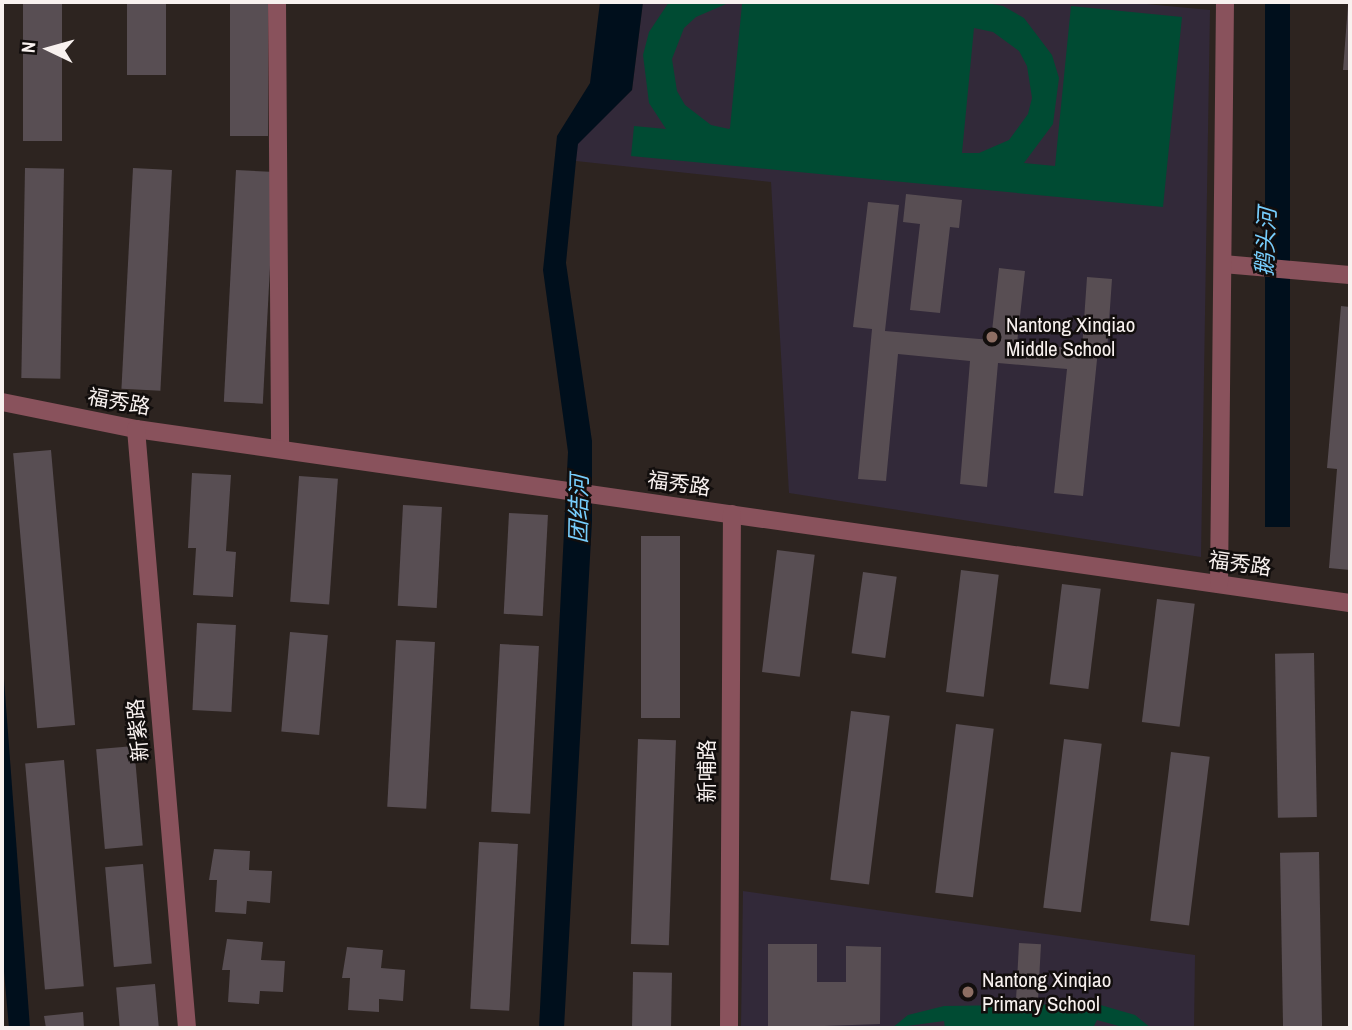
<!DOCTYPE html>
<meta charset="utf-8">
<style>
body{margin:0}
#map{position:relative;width:1352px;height:1030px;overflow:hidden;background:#2d2420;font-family:"Archivo Narrow","Noto Sans SC",sans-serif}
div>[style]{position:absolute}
.education>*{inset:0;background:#322939}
.green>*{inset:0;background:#004b33}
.water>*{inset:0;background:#000f1c;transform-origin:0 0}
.building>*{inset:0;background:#584e53;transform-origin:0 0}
.minor>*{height:18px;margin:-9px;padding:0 9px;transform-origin:9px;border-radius:9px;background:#89525c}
.dots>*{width:19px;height:19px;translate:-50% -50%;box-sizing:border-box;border:4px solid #120e0d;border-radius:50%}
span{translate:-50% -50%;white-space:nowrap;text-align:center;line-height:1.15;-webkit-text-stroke:5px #120e0d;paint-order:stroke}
.poi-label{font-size:21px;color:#f8f1ef}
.left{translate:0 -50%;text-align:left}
.street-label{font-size:21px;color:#f8f1ef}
.water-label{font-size:23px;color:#77cdfc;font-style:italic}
.frame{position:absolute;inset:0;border:4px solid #f8f1ef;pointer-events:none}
.north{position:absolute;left:14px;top:14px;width:70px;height:70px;-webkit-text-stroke:5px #120e0d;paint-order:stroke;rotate:275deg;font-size:19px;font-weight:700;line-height:28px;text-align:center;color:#f8f1ef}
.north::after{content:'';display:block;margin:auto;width:24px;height:32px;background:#f8f1ef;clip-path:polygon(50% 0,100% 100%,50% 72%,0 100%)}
</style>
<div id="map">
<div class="education">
<div style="clip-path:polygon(643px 2px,1125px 2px,1210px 10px,1201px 557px,789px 493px,771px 182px,576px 161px,577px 144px,632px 90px)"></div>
<div style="clip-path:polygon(743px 891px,1195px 955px,1194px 1028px,741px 1028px)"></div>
</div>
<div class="green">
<div style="clip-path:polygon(evenodd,669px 2px,982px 2px,1003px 6px,1024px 18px,1052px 55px,1059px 78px,1053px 124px,1024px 163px,1055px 166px,1071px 6px,1182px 17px,1163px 207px,631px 156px,634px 126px,666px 129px,649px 103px,643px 55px,649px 32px,669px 2px,742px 4px,730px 128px,729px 129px,711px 125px,685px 105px,677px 91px,672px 59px,684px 28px,696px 17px,726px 4px,742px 4px,669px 2px,974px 28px,993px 32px,1019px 51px,1027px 66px,1032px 98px,1028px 114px,1009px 140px,979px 153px,962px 153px,974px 28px)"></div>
<div style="clip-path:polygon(1097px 1004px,1135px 1015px,1151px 1028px,1126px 1028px,1097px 1020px,1093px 1028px,945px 1028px,944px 1021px,892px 1028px,908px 1015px,944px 1006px)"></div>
</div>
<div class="water">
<div style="clip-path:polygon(600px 2px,643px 2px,632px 90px,578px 144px,576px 161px,566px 263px,592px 441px,592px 521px,564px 1028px,539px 1028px,568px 452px,543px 270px,557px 136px,590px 83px)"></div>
<div style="left:1265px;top:2px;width:25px;height:525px"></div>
<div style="clip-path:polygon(2px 652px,30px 1028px,9px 1028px,2px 949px)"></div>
</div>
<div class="building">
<div style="left:23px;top:2px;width:39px;height:139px"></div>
<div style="left:127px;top:2px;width:39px;height:73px"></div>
<div style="left:230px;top:2px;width:38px;height:134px"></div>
<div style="clip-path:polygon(1348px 5px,1350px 5px,1350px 70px,1343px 70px)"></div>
<div style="left:25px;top:168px;width:39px;height:210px;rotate:1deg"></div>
<div style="left:133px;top:168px;width:39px;height:221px;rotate:3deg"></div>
<div style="left:236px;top:170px;width:39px;height:232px;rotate:3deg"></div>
<div style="clip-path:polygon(906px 194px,962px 200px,959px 228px,950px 227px,940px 313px,910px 310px,920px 224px,903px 222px)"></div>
<div style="clip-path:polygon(868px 202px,899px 205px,885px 331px,991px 340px,999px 268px,1025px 271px,1017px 343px,1082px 349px,1087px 277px,1112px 279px,1107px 351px,1098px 350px,1083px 496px,1054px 493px,1067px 369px,998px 363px,987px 487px,960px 484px,970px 361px,898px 354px,886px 481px,858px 479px,872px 329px,853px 327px)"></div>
<div style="clip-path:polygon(1341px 306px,1350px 307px,1350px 570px,1329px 568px,1337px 469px,1327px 468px)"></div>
<div style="left:51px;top:450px;width:276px;height:38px;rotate:85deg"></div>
<div style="clip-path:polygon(192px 473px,231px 475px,226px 551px,236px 552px,233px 597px,193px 595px,196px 548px,188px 548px)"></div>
<div style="left:299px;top:476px;width:39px;height:126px;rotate:4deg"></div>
<div style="left:403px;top:505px;width:39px;height:101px;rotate:3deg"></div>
<div style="left:509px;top:513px;width:39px;height:101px;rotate:3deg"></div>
<div style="left:641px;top:536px;width:39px;height:182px"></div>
<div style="left:777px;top:550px;width:38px;height:123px;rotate:7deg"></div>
<div style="left:961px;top:570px;width:38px;height:123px;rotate:7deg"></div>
<div style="left:863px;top:572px;width:34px;height:82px;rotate:8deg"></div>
<div style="left:1062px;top:584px;width:39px;height:101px;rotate:7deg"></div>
<div style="left:1157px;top:599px;width:38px;height:124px;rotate:7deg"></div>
<div style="left:197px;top:623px;width:39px;height:87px;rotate:3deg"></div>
<div style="left:290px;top:632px;width:38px;height:100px;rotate:5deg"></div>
<div style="left:396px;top:640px;width:39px;height:167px;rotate:3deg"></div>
<div style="left:500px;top:644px;width:39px;height:168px;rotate:3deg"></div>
<div style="left:1314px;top:653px;width:164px;height:39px;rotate:89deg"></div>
<div style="left:851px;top:711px;width:39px;height:170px;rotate:7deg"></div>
<div style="left:956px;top:724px;width:38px;height:170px;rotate:7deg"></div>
<div style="left:638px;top:739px;width:38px;height:205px;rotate:2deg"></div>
<div style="left:1064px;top:739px;width:38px;height:170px;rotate:7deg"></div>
<div style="left:134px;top:746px;width:100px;height:38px;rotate:85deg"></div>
<div style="left:1171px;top:752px;width:39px;height:170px;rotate:7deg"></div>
<div style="left:64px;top:760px;width:227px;height:39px;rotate:85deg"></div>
<div style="left:479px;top:842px;width:39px;height:167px;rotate:3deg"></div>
<div style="clip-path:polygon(214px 849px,250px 851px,249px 870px,272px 871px,270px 903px,247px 901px,246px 914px,215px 912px,217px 880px,209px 880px)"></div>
<div style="left:1319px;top:852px;width:176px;height:39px;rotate:89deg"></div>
<div style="left:143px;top:864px;width:100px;height:38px;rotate:85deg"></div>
<div style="clip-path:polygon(227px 939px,263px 942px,261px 960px,285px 961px,283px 992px,260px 991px,259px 1004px,228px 1002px,230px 970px,222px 970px)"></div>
<div style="left:1019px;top:943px;width:22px;height:61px;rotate:3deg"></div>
<div style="clip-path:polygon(768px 944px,817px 944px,817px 982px,846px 982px,846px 946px,881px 947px,880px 1024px,768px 1028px)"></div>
<div style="clip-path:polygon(347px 947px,383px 950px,381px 968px,405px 970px,403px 1001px,379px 999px,379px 1012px,348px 1010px,350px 978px,342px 978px)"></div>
<div style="left:633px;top:972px;width:39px;height:56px;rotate:1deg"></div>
<div style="left:155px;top:984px;width:44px;height:39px;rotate:85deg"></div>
<div style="clip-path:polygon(83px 1012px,84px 1028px,46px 1028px,44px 1016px)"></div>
</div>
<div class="minor">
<div style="left:277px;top:2px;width:447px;rotate:89.6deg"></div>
<div style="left:1223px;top:264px;width:127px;rotate:5deg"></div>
<div style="left:2px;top:402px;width:137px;rotate:11.4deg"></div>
<div style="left:136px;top:429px;width:1226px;rotate:8.16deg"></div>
<div style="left:136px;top:429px;width:601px;rotate:85.13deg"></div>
<div style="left:1219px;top:584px;width:582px;rotate:-89.41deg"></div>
<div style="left:729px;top:1028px;width:514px;rotate:-89.67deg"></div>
</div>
<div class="dots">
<div style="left:992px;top:337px;background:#8d6e63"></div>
<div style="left:968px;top:992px;background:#8d6e63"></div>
</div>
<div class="poi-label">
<span class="left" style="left:1006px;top:337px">Nantong Xinqiao<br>Middle School</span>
<span class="left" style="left:982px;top:992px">Nantong Xinqiao<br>Primary School</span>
</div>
<div class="street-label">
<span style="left:119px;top:402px;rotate:10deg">福秀路</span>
<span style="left:679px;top:484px;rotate:8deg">福秀路</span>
<span style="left:1240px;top:564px;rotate:8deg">福秀路</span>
<span style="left:138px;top:730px;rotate:-95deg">新紫路</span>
<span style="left:707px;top:771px;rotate:-90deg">新哺路</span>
</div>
<div class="water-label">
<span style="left:1266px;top:242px;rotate:-87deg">鹅头河</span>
<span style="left:579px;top:509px;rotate:-89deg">团结河</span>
</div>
<div class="frame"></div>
<div class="north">N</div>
</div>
